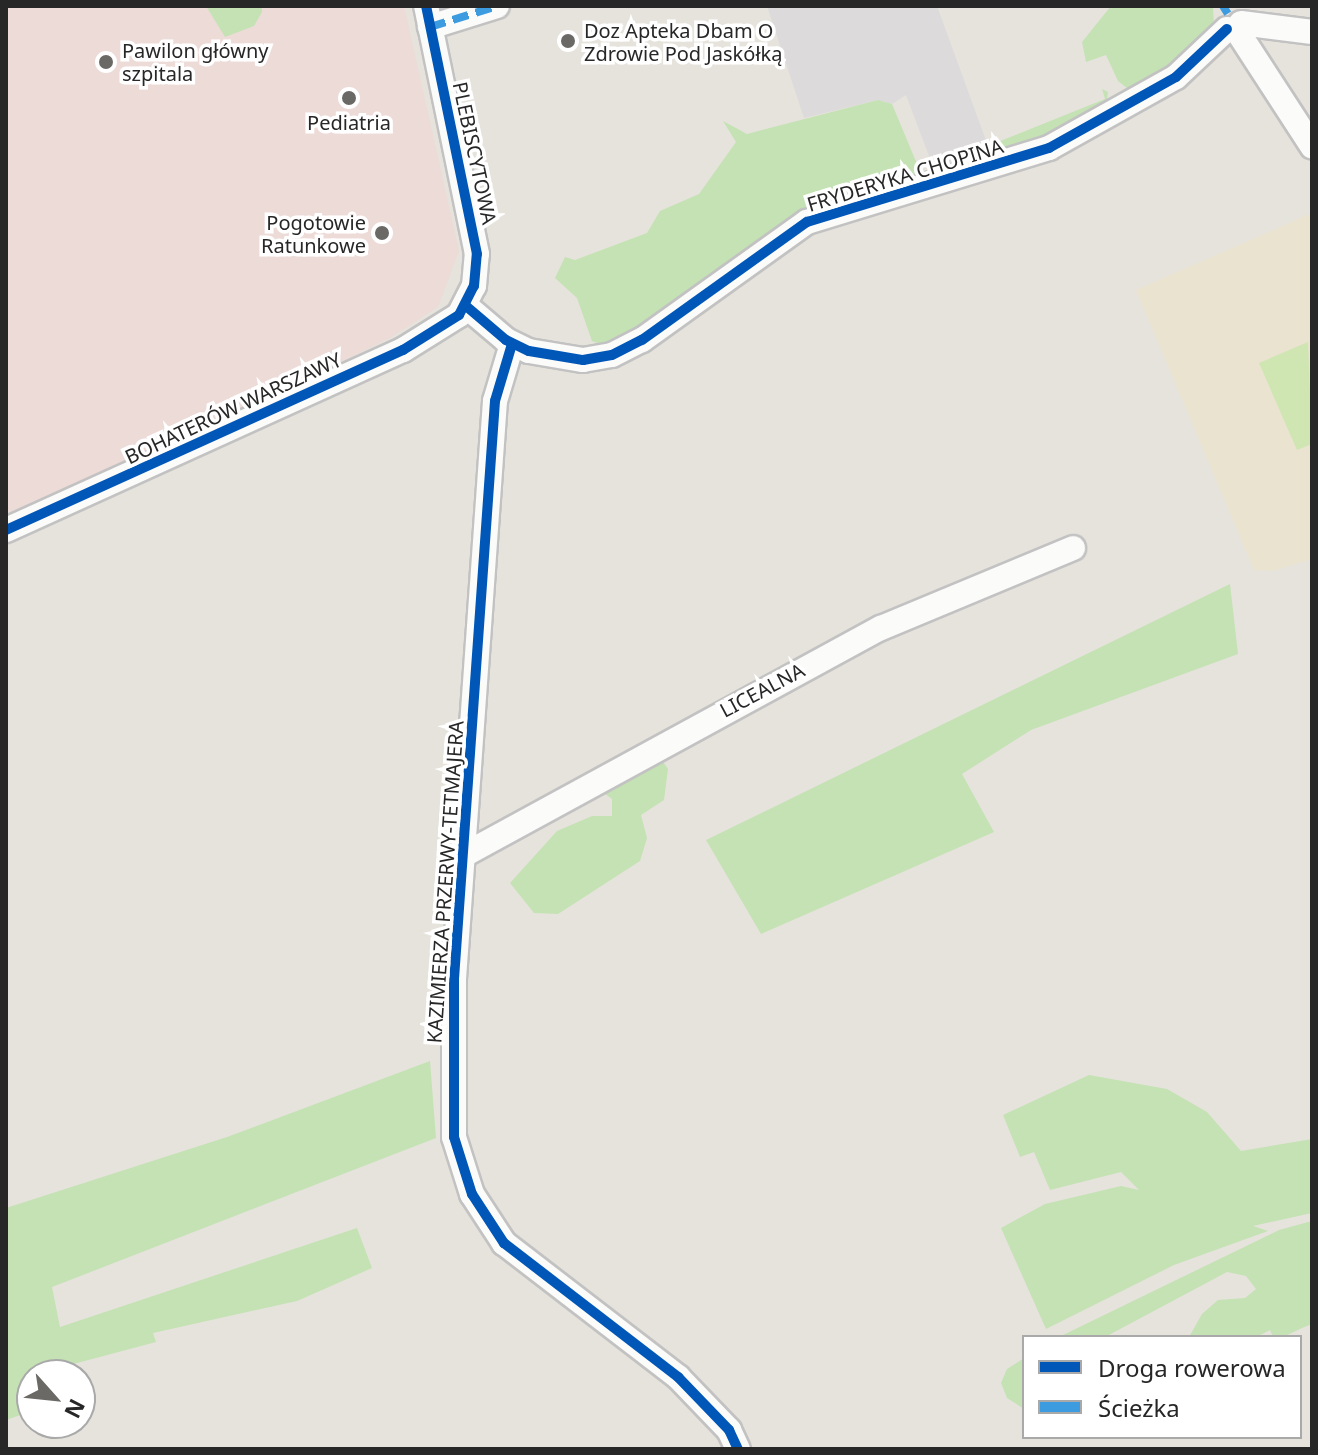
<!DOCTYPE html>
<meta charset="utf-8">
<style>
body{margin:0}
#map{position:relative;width:1318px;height:1455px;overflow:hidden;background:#e6e3dc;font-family:"Noto Sans",sans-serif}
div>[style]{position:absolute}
.industrial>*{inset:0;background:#dcdadb}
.education>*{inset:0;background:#e9e3d0}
.medical>*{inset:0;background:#eddbd8}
.green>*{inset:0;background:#c4e2b4}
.pitch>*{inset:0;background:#cfe6b2}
.roads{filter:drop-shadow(2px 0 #c3c2c2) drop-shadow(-2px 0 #c3c2c2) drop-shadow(0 2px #c3c2c2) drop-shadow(0 -2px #c3c2c2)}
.minor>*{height:24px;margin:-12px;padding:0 12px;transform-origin:12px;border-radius:12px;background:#fbfbfa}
.quiet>*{height:8px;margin-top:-4px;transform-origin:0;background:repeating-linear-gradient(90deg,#3d9ce0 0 16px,transparent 0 24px)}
.cycleway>*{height:10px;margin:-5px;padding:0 5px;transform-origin:5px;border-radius:5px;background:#0057b8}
.dots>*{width:22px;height:22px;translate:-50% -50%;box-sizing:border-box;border:4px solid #fff;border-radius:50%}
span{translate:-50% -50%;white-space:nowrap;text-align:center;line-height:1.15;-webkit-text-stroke:7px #fff;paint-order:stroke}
.poi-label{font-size:20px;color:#272727}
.left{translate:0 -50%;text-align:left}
.right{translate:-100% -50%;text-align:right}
.street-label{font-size:20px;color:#272727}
.frame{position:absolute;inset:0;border:8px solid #272727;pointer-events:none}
.legend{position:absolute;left:1022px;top:1335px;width:280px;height:104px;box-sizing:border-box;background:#fff;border:2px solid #a9a9a9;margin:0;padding:10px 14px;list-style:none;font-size:24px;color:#272727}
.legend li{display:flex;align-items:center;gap:16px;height:40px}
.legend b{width:40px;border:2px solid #a9a9a9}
.north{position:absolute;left:16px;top:1359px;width:80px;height:80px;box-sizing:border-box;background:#fff;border:2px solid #a9a9a9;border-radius:50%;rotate:117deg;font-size:22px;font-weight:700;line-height:32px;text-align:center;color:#272727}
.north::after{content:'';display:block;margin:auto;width:28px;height:36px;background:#6a6966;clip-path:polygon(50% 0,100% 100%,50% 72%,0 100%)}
</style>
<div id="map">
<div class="industrial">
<div style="clip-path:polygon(767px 6px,937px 6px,992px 157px,935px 172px,906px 95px,892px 104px,878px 100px,804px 118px)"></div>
</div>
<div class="education">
<div style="clip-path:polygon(1312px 213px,1312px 559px,1273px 571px,1254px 570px,1136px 290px)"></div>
</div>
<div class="medical">
<div style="clip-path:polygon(6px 6px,404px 6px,459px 251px,438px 307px,390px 338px,146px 456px,6px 516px)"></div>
</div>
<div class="green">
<div style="clip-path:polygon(206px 6px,262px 6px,262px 12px,254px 26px,225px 37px)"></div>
<div style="clip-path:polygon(1111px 6px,1213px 6px,1214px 27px,1203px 45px,1132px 92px,1118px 81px,1106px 55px,1086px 62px,1082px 42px)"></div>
<div style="clip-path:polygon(1102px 89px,1108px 92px,1106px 109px,1003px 157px,998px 142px,1105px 99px)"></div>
<div style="clip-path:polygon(878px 100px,892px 104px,922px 176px,824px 203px,768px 234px,622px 339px,605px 346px,592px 341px,577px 298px,555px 278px,565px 257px,575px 260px,647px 233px,660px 211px,699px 194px,736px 142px,723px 121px,747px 134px)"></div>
<div style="clip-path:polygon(1230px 584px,1238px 654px,1031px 730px,962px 774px,994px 832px,761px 934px,706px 840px)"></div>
<div style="clip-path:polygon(657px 753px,668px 769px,664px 800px,641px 815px,647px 838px,640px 861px,558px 914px,534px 913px,510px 883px,557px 831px,592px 816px,612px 816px,612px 799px,596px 787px)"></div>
<div style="clip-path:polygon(430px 1061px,436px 1138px,52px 1287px,60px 1327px,357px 1228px,372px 1268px,297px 1301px,153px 1333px,156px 1342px,32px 1375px,22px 1383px,32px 1411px,6px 1420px,6px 1208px,227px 1137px)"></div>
<div style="clip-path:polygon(1089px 1075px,1167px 1089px,1207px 1112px,1241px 1151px,1312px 1139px,1312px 1213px,1253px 1226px,1268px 1231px,1174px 1265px,1046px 1329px,1001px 1228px,1045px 1204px,1121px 1186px,1139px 1190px,1121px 1172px,1050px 1190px,1034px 1152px,1020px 1157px,1003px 1115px)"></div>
<div style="clip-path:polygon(1312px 1221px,1312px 1324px,1302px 1328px,1283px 1337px,1273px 1337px,1270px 1330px,1256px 1337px,1189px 1337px,1202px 1314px,1218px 1300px,1245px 1298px,1256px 1289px,1246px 1276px,1227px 1272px,1105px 1337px,1059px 1337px,1279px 1230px)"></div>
<div style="clip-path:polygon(1024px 1358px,1024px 1409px,1007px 1398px,1001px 1383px,1007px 1369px)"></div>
</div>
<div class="pitch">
<div style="clip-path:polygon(1308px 342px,1312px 444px,1297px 450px,1259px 363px)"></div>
</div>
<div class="roads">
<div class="minor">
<div style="left:1241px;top:23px;width:72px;rotate:7.2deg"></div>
<div style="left:430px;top:27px;width:70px;rotate:-17.4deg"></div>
<div style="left:1236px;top:29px;width:140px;rotate:57deg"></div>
<div style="left:466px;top:306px;width:52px;rotate:40.4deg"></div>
<div style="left:506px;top:340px;width:25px;rotate:26deg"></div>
<div style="left:529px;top:351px;width:55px;rotate:9.5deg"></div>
<div style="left:583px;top:360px;width:29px;rotate:-10deg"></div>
<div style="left:612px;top:355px;width:34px;rotate:-27deg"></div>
<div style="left:642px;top:340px;width:203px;rotate:-35.6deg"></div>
<div style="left:807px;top:222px;width:253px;rotate:-17deg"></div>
<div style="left:1049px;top:148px;width:145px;rotate:-29.2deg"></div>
<div style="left:1176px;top:77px;width:70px;rotate:-43.3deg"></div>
<div style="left:512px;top:344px;width:59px;rotate:106.6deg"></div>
<div style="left:495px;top:401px;width:579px;rotate:94.06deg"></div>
<div style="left:454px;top:979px;width:158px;rotate:90deg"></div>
<div style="left:454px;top:1137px;width:60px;rotate:72.5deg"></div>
<div style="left:472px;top:1194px;width:59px;rotate:56.9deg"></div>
<div style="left:504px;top:1243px;width:220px;rotate:37.6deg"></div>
<div style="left:678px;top:1377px;width:74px;rotate:46.1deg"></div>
<div style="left:729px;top:1430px;width:21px;rotate:65deg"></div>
<div style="left:6px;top:530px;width:436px;rotate:-24.4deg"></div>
<div style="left:403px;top:350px;width:66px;rotate:-32deg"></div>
<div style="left:459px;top:315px;width:33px;rotate:-63deg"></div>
<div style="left:474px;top:286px;width:32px;rotate:-85deg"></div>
<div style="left:477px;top:254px;width:253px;rotate:-101.6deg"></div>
<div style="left:462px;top:856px;width:477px;rotate:-28.6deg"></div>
<div style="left:881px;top:628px;width:208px;rotate:-22.6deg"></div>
</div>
</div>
<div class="quiet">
<div style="left:1223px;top:6px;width:9px;rotate:58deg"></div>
<div style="left:430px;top:27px;width:70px;rotate:-17.4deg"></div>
</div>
<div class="cycleway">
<div style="left:466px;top:306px;width:52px;rotate:40.4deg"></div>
<div style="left:506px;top:340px;width:25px;rotate:26deg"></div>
<div style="left:529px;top:351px;width:55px;rotate:9.5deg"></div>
<div style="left:583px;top:360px;width:29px;rotate:-10deg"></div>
<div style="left:612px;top:355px;width:34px;rotate:-27deg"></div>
<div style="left:642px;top:340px;width:203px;rotate:-35.6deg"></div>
<div style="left:807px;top:222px;width:253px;rotate:-17deg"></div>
<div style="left:1049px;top:148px;width:145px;rotate:-29.2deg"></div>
<div style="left:1176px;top:77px;width:70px;rotate:-43.3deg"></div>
<div style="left:512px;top:344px;width:59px;rotate:106.6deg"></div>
<div style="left:495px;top:401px;width:579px;rotate:94.06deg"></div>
<div style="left:454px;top:979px;width:158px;rotate:90deg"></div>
<div style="left:454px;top:1137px;width:60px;rotate:72.5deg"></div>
<div style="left:472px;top:1194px;width:59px;rotate:56.9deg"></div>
<div style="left:504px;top:1243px;width:220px;rotate:37.6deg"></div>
<div style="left:678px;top:1377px;width:74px;rotate:46.1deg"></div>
<div style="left:729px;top:1430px;width:21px;rotate:65deg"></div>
<div style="left:6px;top:530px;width:436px;rotate:-24.4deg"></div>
<div style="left:403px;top:350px;width:66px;rotate:-32deg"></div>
<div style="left:459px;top:315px;width:33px;rotate:-63deg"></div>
<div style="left:474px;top:286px;width:32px;rotate:-85deg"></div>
<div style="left:477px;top:254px;width:253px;rotate:-101.6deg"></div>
</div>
<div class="dots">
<div style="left:568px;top:41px;background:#6a6966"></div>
<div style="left:106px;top:62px;background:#6a6966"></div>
<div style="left:349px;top:98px;background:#6a6966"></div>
<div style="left:382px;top:233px;background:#6a6966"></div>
</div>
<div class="poi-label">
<span class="left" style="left:584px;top:42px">Doz Apteka Dbam O<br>Zdrowie Pod Jaskółką</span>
<span class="left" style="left:122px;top:62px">Pawilon główny<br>szpitala</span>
<span style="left:349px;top:122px">Pediatria</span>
<span class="right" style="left:366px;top:234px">Pogotowie<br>Ratunkowe</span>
</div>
<div class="street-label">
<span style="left:475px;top:153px;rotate:78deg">PLEBISCYTOWA</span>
<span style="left:905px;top:175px;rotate:-17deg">FRYDERYKA CHOPINA</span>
<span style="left:233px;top:408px;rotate:-25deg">BOHATERÓW WARSZAWY</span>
<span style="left:762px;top:690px;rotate:-28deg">LICEALNA</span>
<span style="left:445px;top:882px;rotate:-86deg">KAZIMIERZA PRZERWY-TETMAJERA</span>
</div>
<div class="frame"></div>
<ul class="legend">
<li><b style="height:10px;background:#0057b8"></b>Droga rowerowa</li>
<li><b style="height:10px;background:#3d9ce0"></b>Ścieżka</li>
</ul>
<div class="north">N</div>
</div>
